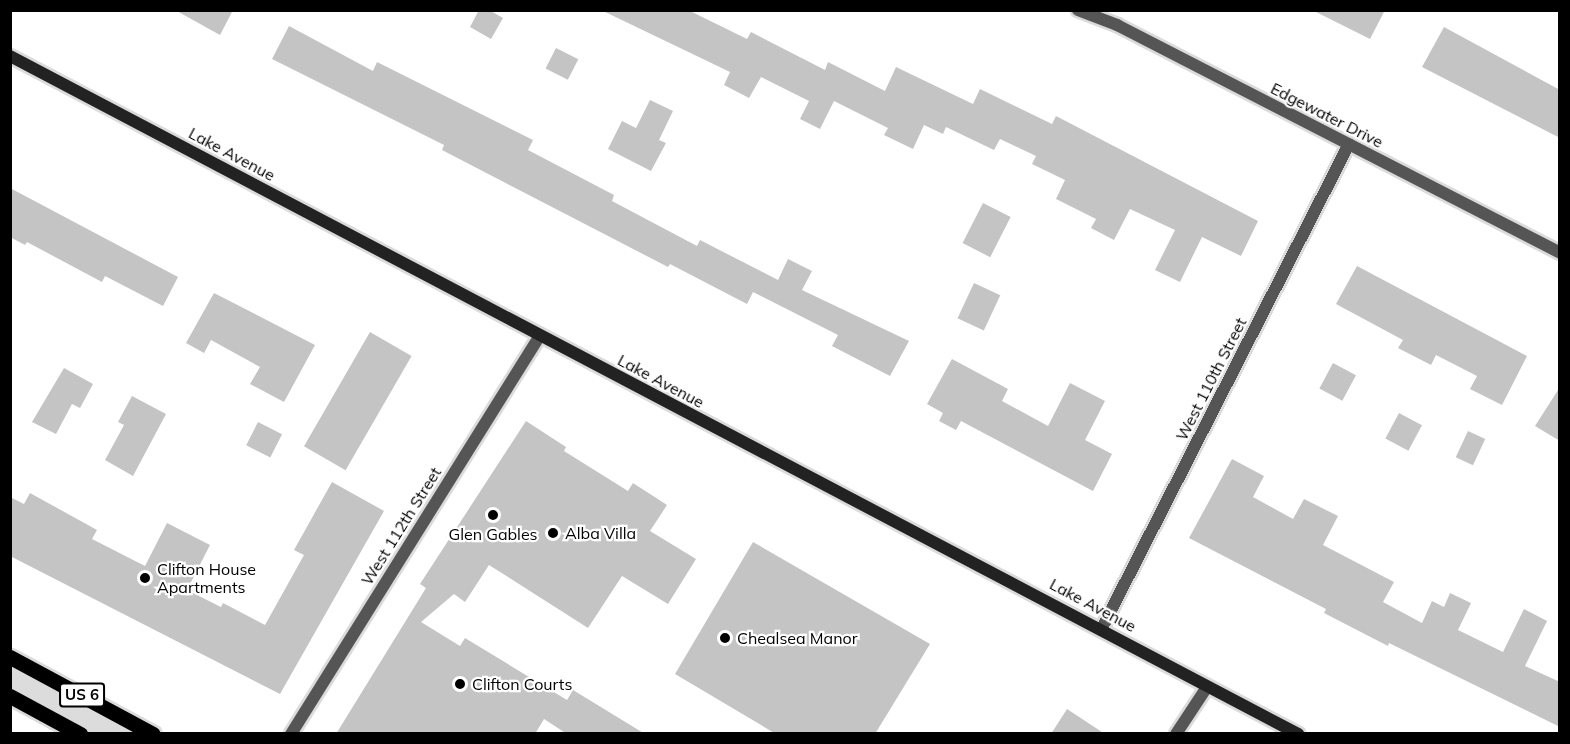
<!DOCTYPE html>
<style>
body{margin:0}
#map{position:relative;width:1570px;height:744px;overflow:hidden;background:#fff;font-family:Mulish,sans-serif}
div>[style]{position:absolute}
.green>*{inset:0;background:#dcdcdc}
.building>*{inset:0;background:#c4c4c4;transform-origin:0 0}
.roads{filter:drop-shadow(2px 0 #dbdbdb) drop-shadow(-2px 0 #dbdbdb) drop-shadow(0 2px #dbdbdb) drop-shadow(0 -2px #dbdbdb)}
.street>*{height:12px;margin:-6px;padding:0 6px;transform-origin:6px;border-radius:6px;background:#555}
.secondary>*{height:12px;margin:-6px;padding:0 6px;transform-origin:6px;border-radius:6px;background:#222}
.primary>*{height:15px;margin:-7.5px;padding:0 7.5px;transform-origin:7.5px;border-radius:7.5px;background:#000}
.dots>*{width:16px;height:16px;translate:-50% -50%;box-sizing:border-box;border:3px solid #fff;border-radius:50%}
span{translate:-50% -50%;white-space:nowrap;text-align:center;line-height:1.15;-webkit-text-stroke:4.5px #fff;paint-order:stroke}
.shield-label span{padding:2px 4px;background:#fff;border:2px solid;border-radius:4px;-webkit-text-stroke-width:0}
.shield-label{font-size:15px;color:#000;font-weight:700}
.street-label{font-size:16px;color:#000}
.poi-label{font-size:16px;color:#000}
.left{translate:0 -50%;text-align:left}
.frame{position:absolute;inset:0;border:12px solid #000;pointer-events:none}
</style>
<div id="map">
<div class="green">
<div style="clip-path:polygon(10px 657px,153px 733px,80px 733px,11px 696px)"></div>
</div>
<div class="building">
<div style="clip-path:polygon(175px 10px,233px 10px,220px 35px)"></div>
<div style="clip-path:polygon(479px 10px,489px 10px,503px 18px,491px 39px,470px 27px)"></div>
<div style="clip-path:polygon(601px 10px,688px 10px,747px 39px,751px 32px,825px 70px,828px 62px,885px 91px,896px 67px,973px 104px,980px 89px,1052px 124px,1056px 116px,1258px 221px,1241px 256px,1202px 237px,1180px 282px,1155px 270px,1175px 230px,1130px 209px,1114px 240px,1091px 228px,1096px 219px,1056px 199px,1065px 180px,1032px 164px,1036px 156px,1000px 139px,994px 150px,946px 127px,943px 134px,924px 125px,913px 149px,884px 135px,888px 128px,834px 101px,820px 129px,800px 119px,809px 101px,761px 77px,749px 98px,724px 85px,730px 72px)"></div>
<div style="clip-path:polygon(1312px 10px,1385px 10px,1370px 39px)"></div>
<div style="clip-path:polygon(289px 26px,373px 71px,377px 62px,533px 140px,528px 150px,614px 195px,612px 201px,697px 246px,700px 240px,778px 280px,788px 259px,812px 271px,802px 290px,909px 341px,890px 376px,832px 346px,838px 335px,753px 292px,747px 304px,670px 264px,668px 267px,442px 150px,444px 145px,272px 59px)"></div>
<div style="clip-path:polygon(1444px 27px,1560px 90px,1560px 138px,1422px 67px)"></div>
<div style="left:556px;top:48px;width:25px;height:23px;rotate:27deg"></div>
<div style="clip-path:polygon(650px 100px,673px 111px,659px 140px,666px 143px,651px 171px,608px 149px,622px 121px,636px 128px)"></div>
<div style="clip-path:polygon(10px 188px,178px 277px,163px 306px,105px 276px,102px 282px,27px 242px,25px 245px,10px 237px)"></div>
<div style="left:983px;top:203px;width:31px;height:45px;rotate:27deg"></div>
<div style="clip-path:polygon(1357px 266px,1527px 356px,1502px 405px,1470px 389px,1477px 376px,1436px 355px,1431px 365px,1398px 348px,1403px 340px,1336px 304px)"></div>
<div style="left:974px;top:283px;width:29px;height:39px;rotate:25deg"></div>
<div style="clip-path:polygon(214px 293px,315px 345px,284px 402px,250px 384px,260px 367px,211px 340px,204px 353px,186px 343px)"></div>
<div style="left:370px;top:332px;width:48px;height:132px;rotate:30deg"></div>
<div style="clip-path:polygon(952px 359px,1008px 389px,1002px 401px,1048px 426px,1070px 383px,1105px 401px,1085px 440px,1112px 454px,1093px 491px,961px 421px,956px 430px,939px 421px,943px 413px,927px 404px)"></div>
<div style="left:1333px;top:363px;width:26px;height:29px;rotate:28deg"></div>
<div style="clip-path:polygon(64px 368px,93px 384px,80px 408px,72px 404px,56px 434px,32px 422px)"></div>
<div style="clip-path:polygon(1560px 387px,1560px 441px,1535px 426px)"></div>
<div style="clip-path:polygon(132px 396px,166px 414px,133px 476px,105px 460px,124px 425px,118px 422px)"></div>
<div style="left:1399px;top:413px;width:26px;height:29px;rotate:28deg"></div>
<div style="clip-path:polygon(526px 421px,566px 447px,564px 451px,628px 491px,633px 483px,667px 505px,650px 531px,696px 559px,668px 604px,622px 576px,588px 628px,489px 565px,465px 602px,454px 594px,421px 622px,460px 646px,465px 638px,567px 700px,573px 690px,645px 734px,567px 734px,544px 719px,535px 734px,336px 734px,426px 588px,420px 584px)"></div>
<div style="left:258px;top:422px;width:27px;height:26px;rotate:27deg"></div>
<div style="left:1468px;top:431px;width:19px;height:29px;rotate:25deg"></div>
<div style="clip-path:polygon(1232px 459px,1264px 476px,1253px 497px,1293px 519px,1304px 499px,1338px 516px,1323px 545px,1394px 582px,1383px 602px,1422px 623px,1432px 601px,1444px 607px,1450px 593px,1471px 603px,1458px 630px,1503px 652px,1524px 609px,1547px 621px,1525px 666px,1560px 682px,1560px 727px,1389px 643px,1388px 646px,1324px 613px,1326px 609px,1189px 538px)"></div>
<div style="clip-path:polygon(332px 482px,384px 511px,280px 694px,10px 556px,10px 497px,24px 504px,30px 493px,97px 530px,92px 539px,145px 566px,167px 523px,210px 545px,187px 590px,221px 607px,223px 603px,265px 625px,304px 555px,294px 550px)"></div>
<div style="clip-path:polygon(753px 542px,930px 644px,875px 734px,776px 734px,675px 674px)"></div>
<div style="clip-path:polygon(1067px 709px,1105px 734px,1051px 734px)"></div>
</div>
<div class="roads">
<div class="street">
<div style="left:1078px;top:10px;width:42px;rotate:21deg"></div>
<div style="left:1117px;top:25px;width:498px;rotate:27.2deg"></div>
<div style="left:1102px;top:628px;width:543px;rotate:-62.96deg"></div>
<div style="left:291px;top:734px;width:469px;rotate:-58deg"></div>
<div style="left:1176px;top:734px;width:56px;rotate:-56.6deg"></div>
</div>
<div class="secondary">
<div style="left:10px;top:56px;width:1456px;rotate:27.76deg"></div>
</div>
<div class="primary">
<div style="left:10px;top:657px;width:162px;rotate:28.3deg"></div>
<div style="left:10px;top:696px;width:80px;rotate:28.5deg"></div>
</div>
</div>
<div class="dots">
<div style="left:493px;top:515px;background:#000"></div>
<div style="left:553px;top:533px;background:#000"></div>
<div style="left:145px;top:578px;background:#000"></div>
<div style="left:725px;top:638px;background:#000"></div>
<div style="left:460px;top:684px;background:#000"></div>
</div>
<div class="shield-label">
<span style="left:82px;top:695px">US 6</span>
</div>
<div class="street-label">
<span style="left:1327px;top:115px;rotate:27deg">Edgewater Drive</span>
<span style="left:232px;top:154px;rotate:28deg">Lake Avenue</span>
<span style="left:1211px;top:379px;rotate:-63deg">West 110th Street</span>
<span style="left:661px;top:381px;rotate:28deg">Lake Avenue</span>
<span style="left:401px;top:526px;rotate:-58deg">West 112th Street</span>
<span style="left:1093px;top:605px;rotate:28deg">Lake Avenue</span>
</div>
<div class="poi-label">
<span class="left" style="left:565px;top:533px">Alba Villa</span>
<span style="left:493px;top:534px">Glen Gables</span>
<span class="left" style="left:157px;top:578px">Clifton House<br>Apartments</span>
<span class="left" style="left:737px;top:638px">Chealsea Manor</span>
<span class="left" style="left:472px;top:684px">Clifton Courts</span>
</div>
<div class="frame"></div>
</div>
